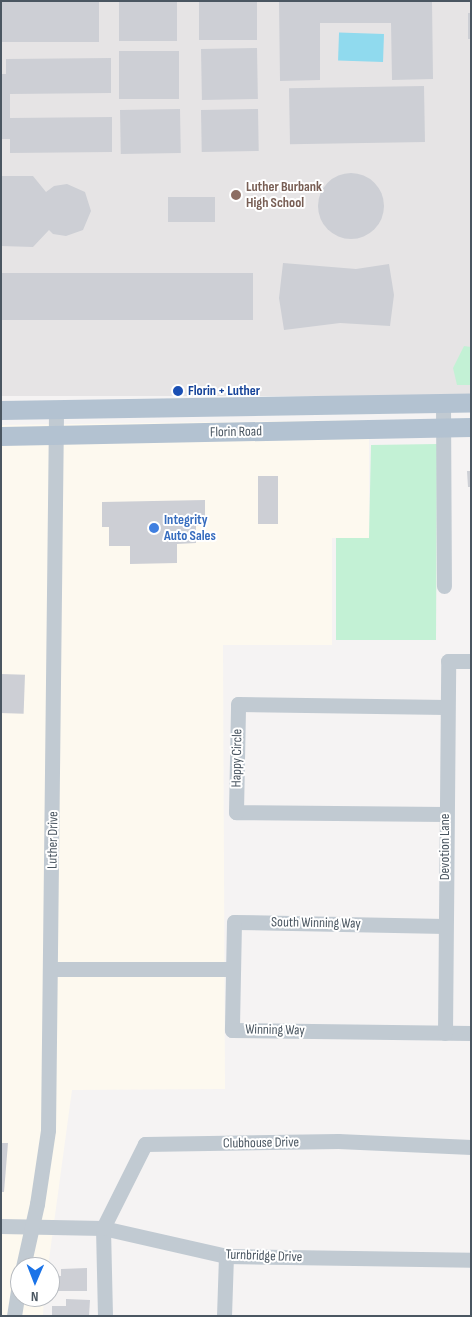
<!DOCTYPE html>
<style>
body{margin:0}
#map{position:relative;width:472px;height:1317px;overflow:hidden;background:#f5f3f3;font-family:"Sofia Sans Condensed",sans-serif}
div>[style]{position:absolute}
.commercial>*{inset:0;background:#fdf9ef}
.education>*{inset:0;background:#e6e4e5;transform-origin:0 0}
.green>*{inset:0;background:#c3f1d5}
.water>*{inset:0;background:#90daee;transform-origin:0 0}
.building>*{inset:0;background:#cdcfd5;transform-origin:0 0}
.round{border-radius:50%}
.minor>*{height:15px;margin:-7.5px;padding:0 7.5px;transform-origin:7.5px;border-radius:7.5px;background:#c1cad2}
.major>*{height:19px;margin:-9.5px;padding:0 9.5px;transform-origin:9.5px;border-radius:9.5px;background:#b3c2d1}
.dots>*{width:14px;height:14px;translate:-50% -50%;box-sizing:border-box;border:2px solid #fff;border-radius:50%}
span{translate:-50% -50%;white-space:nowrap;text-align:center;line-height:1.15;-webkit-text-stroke:4px #fff;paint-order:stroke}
.education-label{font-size:14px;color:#785e54;font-weight:700}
.left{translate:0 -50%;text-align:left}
.transit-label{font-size:14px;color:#164399;font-weight:700}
.street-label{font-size:14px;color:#4a5661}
.shop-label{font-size:14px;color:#366cbe;font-weight:700}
.frame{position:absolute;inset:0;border:2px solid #4a5661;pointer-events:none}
.north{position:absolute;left:10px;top:1257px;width:50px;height:50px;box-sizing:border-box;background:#fff;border:1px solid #b7bbc0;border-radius:50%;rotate:181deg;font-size:14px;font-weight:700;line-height:20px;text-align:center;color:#4a5661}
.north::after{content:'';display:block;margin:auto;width:18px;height:22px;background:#1a73e8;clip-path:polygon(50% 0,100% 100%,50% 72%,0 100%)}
</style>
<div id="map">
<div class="commercial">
<div style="clip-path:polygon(369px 420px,369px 538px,332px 538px,332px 645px,223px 645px,225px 1089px,72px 1090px,48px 1267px,20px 1267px,20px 1297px,44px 1297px,43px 1316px,1px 1316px,1px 425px)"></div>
</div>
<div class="education">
<div style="left:1px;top:1px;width:470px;height:395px"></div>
</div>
<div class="green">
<div style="clip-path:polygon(464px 346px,471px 347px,471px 385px,457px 385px,453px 368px)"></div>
<div style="clip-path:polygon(437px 444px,436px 640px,336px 640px,336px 538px,369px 538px,371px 445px)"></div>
</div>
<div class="water">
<div style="left:384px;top:34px;width:28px;height:45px;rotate:92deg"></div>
</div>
<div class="building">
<div style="left:1px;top:1px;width:98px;height:41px"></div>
<div style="left:119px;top:1px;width:58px;height:40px"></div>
<div style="left:199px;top:1px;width:58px;height:39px"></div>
<div style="clip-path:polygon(432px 1px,433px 79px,392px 80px,391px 23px,320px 23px,320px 80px,280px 81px,279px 2px)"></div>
<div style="left:468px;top:13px;width:3px;height:26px"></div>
<div style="left:257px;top:48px;width:51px;height:56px;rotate:89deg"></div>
<div style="left:179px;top:51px;width:48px;height:60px;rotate:90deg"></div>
<div style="clip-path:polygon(111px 58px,111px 93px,10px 94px,10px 118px,112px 117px,112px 152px,10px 153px,10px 139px,1px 139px,1px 74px,6px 74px,6px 59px)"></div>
<div style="left:424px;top:86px;width:56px;height:135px;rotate:89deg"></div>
<div style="left:180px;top:109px;width:44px;height:60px;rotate:89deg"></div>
<div style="left:258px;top:109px;width:42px;height:57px;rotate:89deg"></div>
<div class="round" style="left:318px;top:173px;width:66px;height:66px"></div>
<div style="clip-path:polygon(1px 176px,33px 176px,46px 192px,54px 186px,67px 184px,85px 192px,91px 211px,83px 230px,66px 236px,53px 234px,49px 230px,33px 247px,1px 246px)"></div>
<div style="left:168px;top:197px;width:47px;height:25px"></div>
<div style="clip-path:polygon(283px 263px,356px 269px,389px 264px,394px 295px,390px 326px,340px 323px,284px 330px,279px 298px)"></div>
<div style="left:253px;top:273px;width:47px;height:252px;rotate:90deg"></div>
<div style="clip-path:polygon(467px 471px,471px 471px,471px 487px,468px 487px)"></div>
<div style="left:258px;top:476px;width:20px;height:48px"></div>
<div style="clip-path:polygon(205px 500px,205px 525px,196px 526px,196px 543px,177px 544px,177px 563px,130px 564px,130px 546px,109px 546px,109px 527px,102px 527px,102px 502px)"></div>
<div style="left:1px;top:674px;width:24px;height:39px;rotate:2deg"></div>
<div style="clip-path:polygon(1px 1143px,8px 1143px,4px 1192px,1px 1192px)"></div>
<div style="clip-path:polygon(87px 1268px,87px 1291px,54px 1291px,54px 1276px,61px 1276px,61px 1269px)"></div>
<div style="clip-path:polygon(66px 1299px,90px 1300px,89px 1316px,52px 1316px,52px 1306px,66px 1306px)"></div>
</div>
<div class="minor">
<div style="left:443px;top:403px;width:183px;rotate:89.7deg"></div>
<div style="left:445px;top:814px;width:209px;rotate:-179.5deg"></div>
<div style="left:236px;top:812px;width:108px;rotate:-88.9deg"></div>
<div style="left:238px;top:704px;width:208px;rotate:0.8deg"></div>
<div style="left:445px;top:926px;width:211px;rotate:-178.9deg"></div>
<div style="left:234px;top:922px;width:108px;rotate:91.1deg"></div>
<div style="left:232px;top:1030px;width:239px;rotate:0.7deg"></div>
<div style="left:51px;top:969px;width:182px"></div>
<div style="left:445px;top:1033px;width:372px;rotate:-89.5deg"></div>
<div style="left:448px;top:661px;width:23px"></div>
<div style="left:1px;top:1226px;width:102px;rotate:1.1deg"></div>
<div style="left:103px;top:1228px;width:126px;rotate:12.8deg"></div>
<div style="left:226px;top:1256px;width:245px;rotate:0.9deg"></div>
<div style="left:23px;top:1267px;width:65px;rotate:-77.5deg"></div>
<div style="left:37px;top:1204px;width:75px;rotate:-81.5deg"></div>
<div style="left:48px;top:1130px;width:720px;rotate:-89.36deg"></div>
<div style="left:14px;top:1316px;width:36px;rotate:-81deg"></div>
<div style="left:105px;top:1316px;width:88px;rotate:-91.3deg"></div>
<div style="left:103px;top:1228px;width:94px;rotate:-63.4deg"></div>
<div style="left:145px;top:1144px;width:193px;rotate:-0.9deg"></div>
<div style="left:338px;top:1141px;width:133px;rotate:2.6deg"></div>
<div style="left:224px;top:1316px;width:60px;rotate:-88.1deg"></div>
</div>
<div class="major">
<div style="left:1px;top:410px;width:470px;rotate:-0.9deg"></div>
<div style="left:1px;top:436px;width:470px;rotate:-1.1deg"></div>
</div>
<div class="dots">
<div style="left:236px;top:195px;background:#8d6e63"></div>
<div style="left:178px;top:391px;background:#1a4fb4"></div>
<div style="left:154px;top:528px;background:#3f7fe0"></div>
</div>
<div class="education-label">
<span class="left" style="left:246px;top:195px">Luther Burbank<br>High School</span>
</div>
<div class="transit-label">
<span class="left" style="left:188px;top:391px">Florin + Luther</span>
</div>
<div class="street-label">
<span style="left:236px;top:432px;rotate:-1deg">Florin Road</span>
<span style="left:237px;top:758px;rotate:-89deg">Happy Circle</span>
<span style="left:53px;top:840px;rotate:-89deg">Luther Drive</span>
<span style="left:445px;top:847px;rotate:-90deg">Devotion Lane</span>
<span style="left:316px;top:923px;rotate:1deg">South Winning Way</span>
<span style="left:275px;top:1030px;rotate:1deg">Winning Way</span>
<span style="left:261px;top:1143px;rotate:-1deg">Clubhouse Drive</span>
<span style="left:264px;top:1256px;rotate:2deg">Turnbridge Drive</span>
</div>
<div class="shop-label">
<span class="left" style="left:164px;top:528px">Integrity<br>Auto Sales</span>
</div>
<div class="frame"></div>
<div class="north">N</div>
</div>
